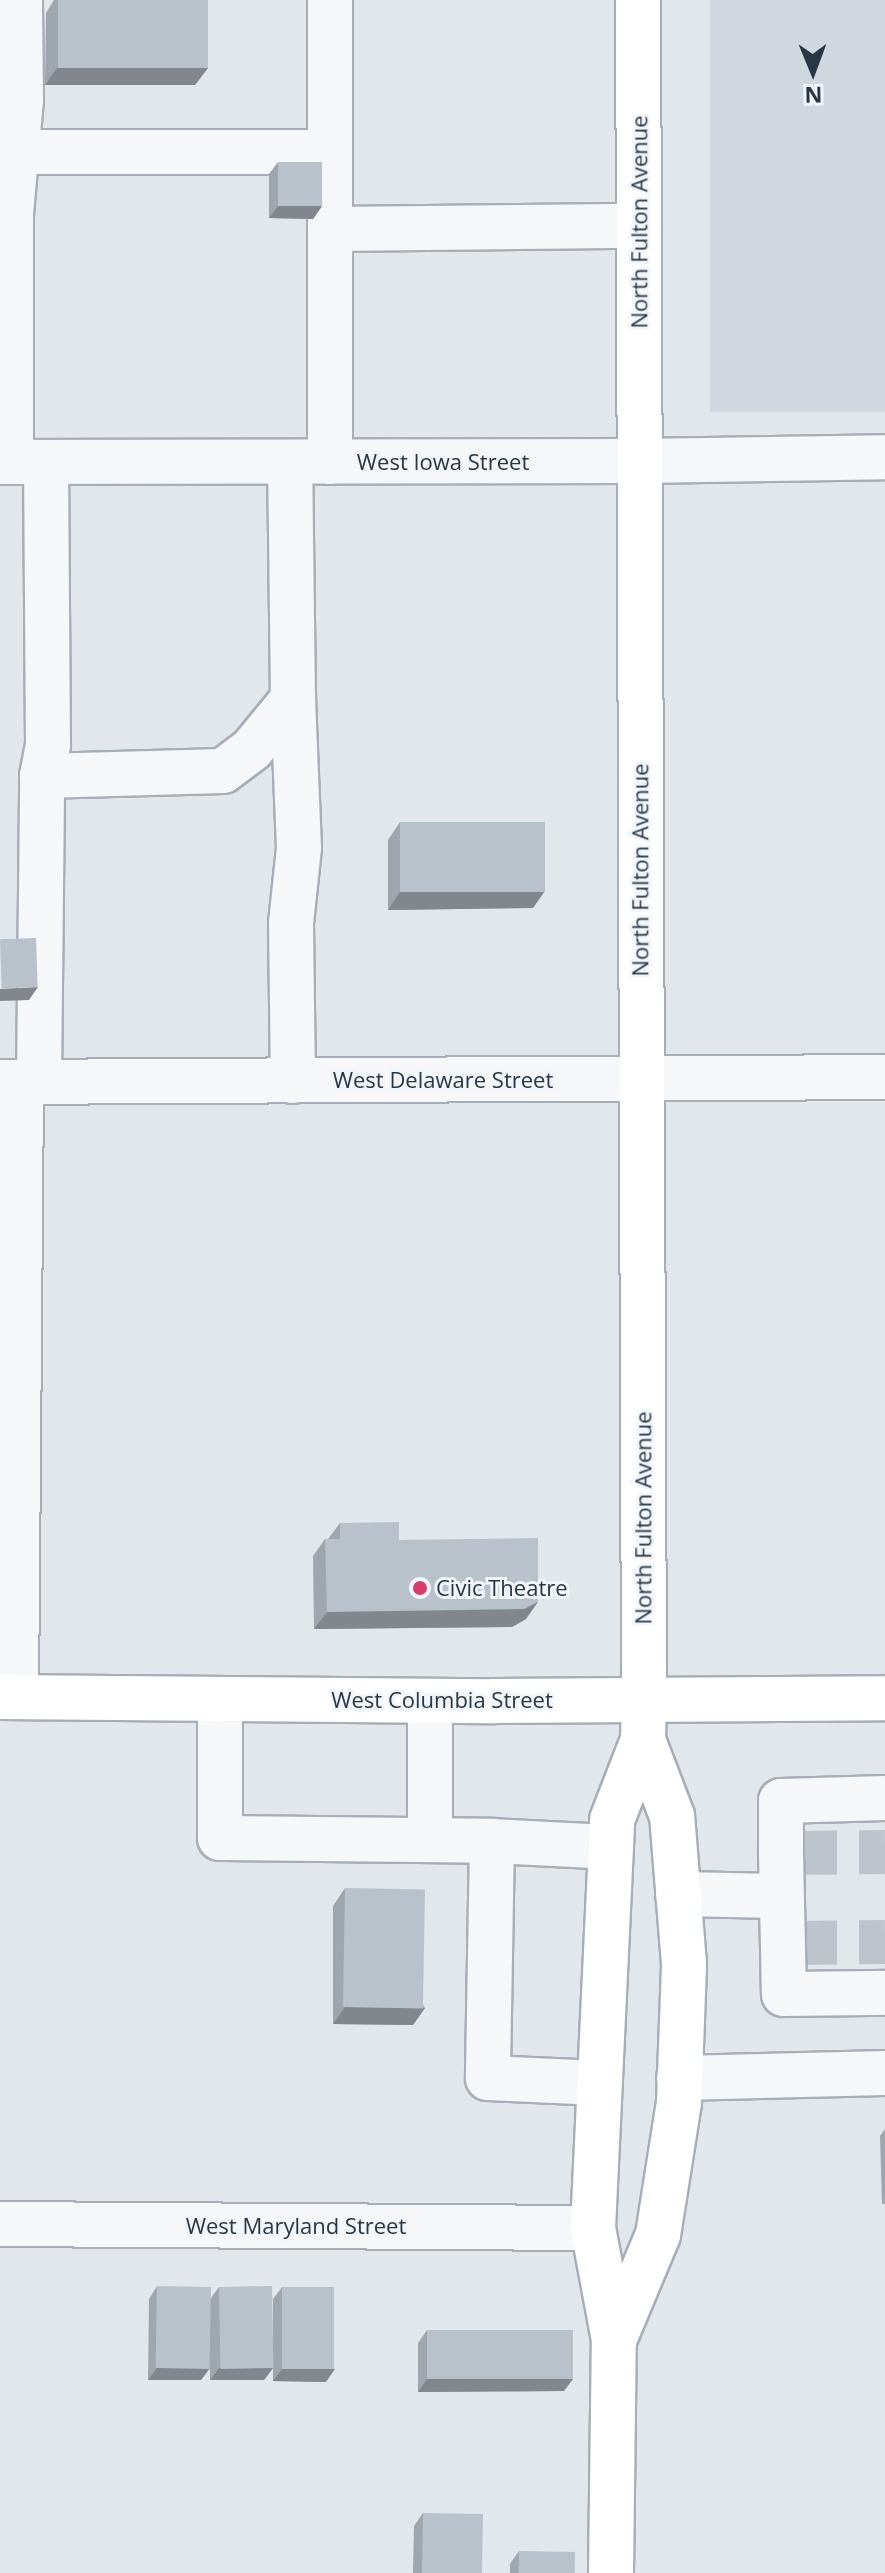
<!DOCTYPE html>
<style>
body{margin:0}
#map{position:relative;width:885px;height:2573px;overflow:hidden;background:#e2e7ec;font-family:"Open Sans",sans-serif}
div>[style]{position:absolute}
.built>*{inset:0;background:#d0d7de;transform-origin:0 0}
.minor-tunnel>*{height:44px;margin-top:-22px;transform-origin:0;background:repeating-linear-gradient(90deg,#bdc4cb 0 44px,transparent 0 66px)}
.roads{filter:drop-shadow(2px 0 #a6afb7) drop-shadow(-2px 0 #a6afb7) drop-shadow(0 2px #a6afb7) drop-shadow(0 -2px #a6afb7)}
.minor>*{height:44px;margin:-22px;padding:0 22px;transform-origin:22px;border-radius:22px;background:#f5f7f9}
.major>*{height:44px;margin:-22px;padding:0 22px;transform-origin:22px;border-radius:22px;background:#fff}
.wall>*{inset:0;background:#9fa6ae}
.shaded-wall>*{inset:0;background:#82878d}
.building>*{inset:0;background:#b9c1ca;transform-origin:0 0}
.dots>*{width:22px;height:22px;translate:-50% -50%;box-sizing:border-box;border:4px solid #f2f6f9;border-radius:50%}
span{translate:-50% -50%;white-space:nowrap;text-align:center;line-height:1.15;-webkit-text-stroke:6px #f2f6f9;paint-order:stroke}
.street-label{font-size:22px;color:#283745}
.poi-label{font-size:22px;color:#283745}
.left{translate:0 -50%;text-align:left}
.north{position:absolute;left:773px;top:32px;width:80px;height:80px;-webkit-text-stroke:6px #f2f6f9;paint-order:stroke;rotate:179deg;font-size:22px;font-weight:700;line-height:32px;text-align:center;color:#283745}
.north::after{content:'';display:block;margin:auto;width:28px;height:36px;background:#283745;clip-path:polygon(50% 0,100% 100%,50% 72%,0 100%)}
</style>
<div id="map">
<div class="built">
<div style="left:710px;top:0;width:175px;height:412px"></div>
</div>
<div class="minor-tunnel">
<div style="left:793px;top:1853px;width:92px;rotate:-0.6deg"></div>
<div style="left:793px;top:1943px;width:92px;rotate:-0.6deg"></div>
</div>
<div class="roads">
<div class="minor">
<div style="left:16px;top:152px;width:314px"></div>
<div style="left:330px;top:229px;width:309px;rotate:-0.6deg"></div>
<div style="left:0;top:462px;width:640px;rotate:-0.09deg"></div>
<div style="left:640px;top:461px;width:245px;rotate:-0.9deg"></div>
<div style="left:11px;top:462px;width:248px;rotate:-90deg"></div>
<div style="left:11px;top:214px;width:114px;rotate:-85deg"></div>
<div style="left:21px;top:100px;width:100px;rotate:-90.6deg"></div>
<div style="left:330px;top:462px;width:462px;rotate:-90deg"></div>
<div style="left:293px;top:699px;width:149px;rotate:87.7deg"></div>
<div style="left:299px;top:848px;width:75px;rotate:96.1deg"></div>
<div style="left:291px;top:923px;width:158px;rotate:89.3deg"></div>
<div style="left:42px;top:776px;width:181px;rotate:-1.6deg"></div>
<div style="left:223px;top:771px;width:36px;rotate:-37deg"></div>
<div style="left:252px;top:749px;width:65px;rotate:-50.6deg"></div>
<div style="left:293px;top:699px;width:237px;rotate:-90.7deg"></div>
<div style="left:0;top:1082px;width:885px;rotate:-0.32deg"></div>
<div style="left:39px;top:1082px;width:306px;rotate:-89.4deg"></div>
<div style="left:42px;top:776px;width:32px;rotate:-79deg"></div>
<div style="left:48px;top:745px;width:283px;rotate:-90.4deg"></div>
<div style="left:16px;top:1697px;width:615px;rotate:-89.53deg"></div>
<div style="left:220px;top:1699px;width:139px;rotate:90deg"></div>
<div style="left:220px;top:1838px;width:272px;rotate:0.6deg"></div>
<div style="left:492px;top:1841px;width:237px;rotate:91deg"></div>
<div style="left:488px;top:2078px;width:112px;rotate:2.6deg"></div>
<div style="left:430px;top:1701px;width:139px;rotate:90deg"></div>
<div style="left:885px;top:1798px;width:104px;rotate:178.3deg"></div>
<div style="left:781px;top:1801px;width:52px;rotate:90deg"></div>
<div style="left:781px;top:1853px;width:141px;rotate:88.8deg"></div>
<div style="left:784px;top:1994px;width:101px;rotate:-0.6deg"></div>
<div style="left:492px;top:1841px;width:119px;rotate:2.9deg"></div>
<div style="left:678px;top:1894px;width:103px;rotate:1.1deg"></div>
<div style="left:679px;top:2078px;width:206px;rotate:-1.4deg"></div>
<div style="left:0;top:2224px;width:593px;rotate:0.39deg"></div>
</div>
<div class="major">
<div style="left:0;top:1697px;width:494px;rotate:0.5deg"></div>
<div style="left:494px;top:1701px;width:391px;rotate:-0.4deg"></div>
<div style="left:614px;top:2340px;width:114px;rotate:-67.3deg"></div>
<div style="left:658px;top:2235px;width:135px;rotate:-81deg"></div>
<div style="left:679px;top:2102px;width:138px;rotate:-87.9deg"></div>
<div style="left:684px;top:1964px;width:148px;rotate:-94.6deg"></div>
<div style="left:672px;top:1816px;width:81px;rotate:-110.9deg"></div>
<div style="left:611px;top:2573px;width:233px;rotate:-89.3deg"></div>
<div style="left:614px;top:2340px;width:114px;rotate:-100.6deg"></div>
<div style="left:593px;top:2228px;width:408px;rotate:-87.3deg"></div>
<div style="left:612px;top:1820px;width:86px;rotate:-68.8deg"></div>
<div style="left:643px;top:1740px;width:41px;rotate:-88.6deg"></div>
<div style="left:644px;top:1699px;width:1699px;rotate:-90.2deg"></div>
</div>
</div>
<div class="wall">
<div style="clip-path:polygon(54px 0,208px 0,208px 68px,195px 85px,45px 85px,46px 13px)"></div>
<div style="clip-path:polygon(278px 162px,322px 206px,313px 219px,269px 218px,269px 174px)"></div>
<div style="clip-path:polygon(400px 822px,533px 908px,388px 910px,388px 840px)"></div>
<div style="clip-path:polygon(340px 1523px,399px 1540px,526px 1619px,512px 1627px,314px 1629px,313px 1556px,325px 1539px,328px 1539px)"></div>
<div style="clip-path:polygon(345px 1888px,425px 2008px,413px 2025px,333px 2024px,333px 1906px)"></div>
<div style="clip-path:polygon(885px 2129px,885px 2204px,882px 2204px,880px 2136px)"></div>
<div style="clip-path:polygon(157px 2286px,211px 2298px,219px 2287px,273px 2361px,273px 2299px,282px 2287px,326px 2382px,273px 2381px,273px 2368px,264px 2380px,210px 2380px,210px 2368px,201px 2380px,148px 2380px,149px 2299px)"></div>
<div style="clip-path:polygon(427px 2330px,564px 2391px,418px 2392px,418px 2343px)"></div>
<div style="clip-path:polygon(423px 2513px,482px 2573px,413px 2573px,414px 2526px)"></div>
<div style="clip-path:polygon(519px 2551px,575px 2573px,510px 2573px,510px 2564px)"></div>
</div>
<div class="shaded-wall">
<div style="clip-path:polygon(57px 68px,208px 68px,195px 85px,45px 85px)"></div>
<div style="clip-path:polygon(278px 206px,322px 206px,313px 219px,269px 218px)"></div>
<div style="clip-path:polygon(545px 891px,533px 908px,388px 910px,400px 892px)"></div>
<div style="clip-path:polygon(38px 987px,29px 1000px,0 1001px,0 989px)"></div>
<div style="clip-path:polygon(538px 1602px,526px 1619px,512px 1627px,314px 1629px,327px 1612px)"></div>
<div style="clip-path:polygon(345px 2007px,425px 2008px,413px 2025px,333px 2024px)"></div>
<div style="clip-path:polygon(157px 2368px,210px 2368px,201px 2380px,148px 2380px)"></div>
<div style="clip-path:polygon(219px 2368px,273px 2368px,264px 2380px,210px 2380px)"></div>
<div style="clip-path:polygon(282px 2369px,335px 2369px,326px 2382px,273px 2381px)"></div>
<div style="clip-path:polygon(427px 2379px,573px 2379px,564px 2391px,418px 2392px)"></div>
</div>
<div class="building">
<div style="left:58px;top:0;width:150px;height:68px"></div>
<div style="left:278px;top:162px;width:44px;height:44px"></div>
<div style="left:400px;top:822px;width:145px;height:70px"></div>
<div style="left:36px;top:938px;width:49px;height:36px;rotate:88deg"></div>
<div style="clip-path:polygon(399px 1522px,399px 1540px,538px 1538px,538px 1602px,524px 1609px,327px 1612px,325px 1539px,340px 1539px,340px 1523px)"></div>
<div style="left:345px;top:1888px;width:80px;height:119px;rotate:1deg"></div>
<div style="left:157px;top:2286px;width:54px;height:82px;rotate:1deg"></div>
<div style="left:272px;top:2286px;width:82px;height:53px;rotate:89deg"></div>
<div style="left:282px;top:2287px;width:52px;height:82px"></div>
<div style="left:427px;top:2330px;width:146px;height:49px"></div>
<div style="left:423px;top:2513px;width:60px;height:60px;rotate:1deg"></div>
<div style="left:519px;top:2551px;width:56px;height:22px;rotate:1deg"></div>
</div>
<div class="dots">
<div style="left:420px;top:1588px;background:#db3c6e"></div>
</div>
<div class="street-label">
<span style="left:639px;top:222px;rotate:-90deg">North Fulton Avenue</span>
<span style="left:443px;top:462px">West Iowa Street</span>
<span style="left:640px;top:870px;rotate:-90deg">North Fulton Avenue</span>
<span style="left:443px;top:1080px">West Delaware Street</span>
<span style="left:643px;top:1518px;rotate:-90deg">North Fulton Avenue</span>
<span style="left:442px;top:1700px">West Columbia Street</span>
<span style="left:296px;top:2226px">West Maryland Street</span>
</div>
<div class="poi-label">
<span class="left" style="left:436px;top:1588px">Civic Theatre</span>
</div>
<div class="north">N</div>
</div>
